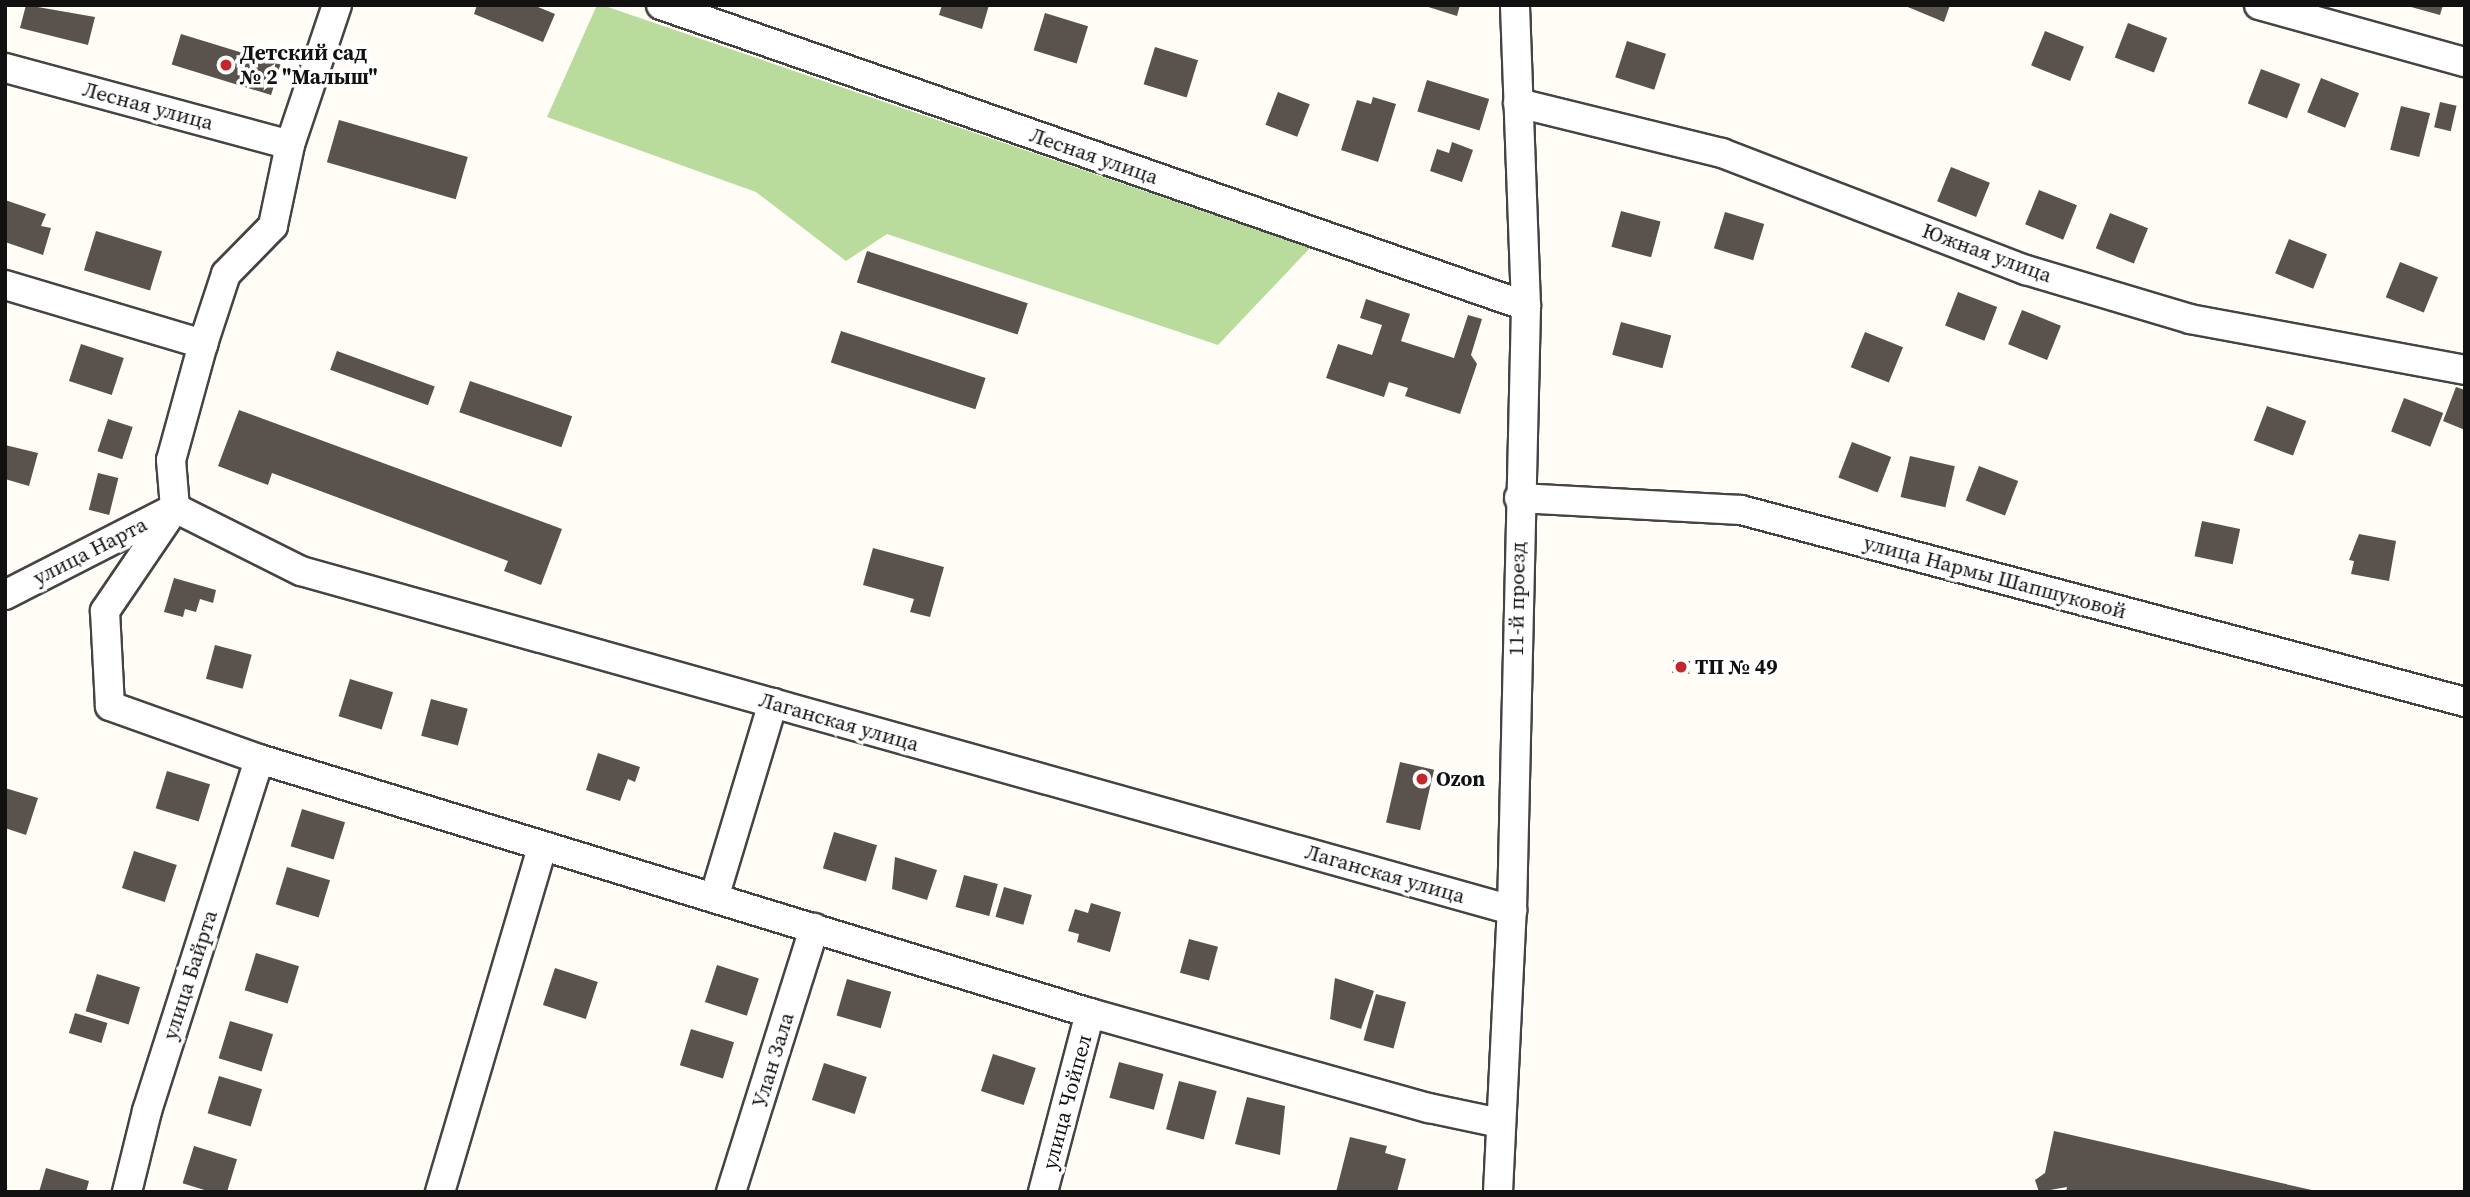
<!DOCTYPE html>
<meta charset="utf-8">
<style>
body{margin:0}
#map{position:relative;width:2470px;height:1197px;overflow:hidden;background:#fffdf5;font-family:"Source Serif 4",serif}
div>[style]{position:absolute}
.forest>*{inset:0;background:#b9dc9c}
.building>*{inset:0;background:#5a524d;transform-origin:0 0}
.roads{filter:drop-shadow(2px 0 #444) drop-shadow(-2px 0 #444) drop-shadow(0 2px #444) drop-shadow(0 -2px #444)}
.minor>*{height:28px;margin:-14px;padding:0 14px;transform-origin:14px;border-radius:14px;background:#fff}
.dots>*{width:19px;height:19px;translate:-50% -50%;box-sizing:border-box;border:4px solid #fff;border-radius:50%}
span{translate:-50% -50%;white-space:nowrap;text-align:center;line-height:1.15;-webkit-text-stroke:7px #fff;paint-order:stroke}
.poi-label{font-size:21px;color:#111;font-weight:700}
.left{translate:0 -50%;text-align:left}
.street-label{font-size:21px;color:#111}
.frame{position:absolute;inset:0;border:7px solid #111;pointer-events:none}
</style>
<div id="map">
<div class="forest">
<div style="clip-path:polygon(597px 5px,602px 5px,1310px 248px,1218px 345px,887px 234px,846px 261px,756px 192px,547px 117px)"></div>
</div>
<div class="building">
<div style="clip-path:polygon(26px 5px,95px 17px,88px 45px,20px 28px)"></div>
<div style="clip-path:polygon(477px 5px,533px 5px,555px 14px,543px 42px,474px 14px)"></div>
<div style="clip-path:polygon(942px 5px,989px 5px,982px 29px,939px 15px)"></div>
<div style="clip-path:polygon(1422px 5px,1460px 5px,1457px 16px)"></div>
<div style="clip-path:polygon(1903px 5px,1950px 5px,1944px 22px)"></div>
<div style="clip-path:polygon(2404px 5px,2443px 5px,2440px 15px)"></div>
<div style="left:1045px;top:13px;width:45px;height:39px;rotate:17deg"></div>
<div style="left:2128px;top:23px;width:42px;height:37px;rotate:21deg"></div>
<div style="left:2045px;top:31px;width:42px;height:37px;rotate:22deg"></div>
<div style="left:181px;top:34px;width:104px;height:32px;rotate:17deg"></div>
<div style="left:1627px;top:41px;width:41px;height:38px;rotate:18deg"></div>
<div style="left:1155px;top:47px;width:45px;height:39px;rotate:17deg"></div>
<div style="left:2261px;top:69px;width:42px;height:37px;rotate:21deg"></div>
<div style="left:2321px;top:78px;width:41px;height:37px;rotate:22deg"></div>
<div style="left:1427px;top:80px;width:65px;height:33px;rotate:17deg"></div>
<div style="left:1278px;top:92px;width:34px;height:35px;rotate:21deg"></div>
<div style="clip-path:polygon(1373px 97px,1396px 104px,1378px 162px,1341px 150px,1357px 100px,1371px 104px)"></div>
<div style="left:2440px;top:102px;width:17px;height:26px;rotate:13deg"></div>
<div style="left:2401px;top:106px;width:30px;height:45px;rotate:14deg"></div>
<div style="left:339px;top:120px;width:134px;height:44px;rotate:16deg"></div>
<div style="clip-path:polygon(1452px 142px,1473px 150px,1462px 182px,1430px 171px,1437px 149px,1449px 153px)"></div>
<div style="left:1951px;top:167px;width:42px;height:37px;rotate:22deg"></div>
<div style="left:2039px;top:190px;width:41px;height:37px;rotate:22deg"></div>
<div style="clip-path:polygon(5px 200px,46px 214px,41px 226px,51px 228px,43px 255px,5px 242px)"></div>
<div style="left:1621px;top:211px;width:41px;height:37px;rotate:15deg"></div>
<div style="left:1725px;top:212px;width:41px;height:38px;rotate:17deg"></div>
<div style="left:2110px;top:213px;width:41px;height:38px;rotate:22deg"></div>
<div style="left:96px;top:231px;width:69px;height:41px;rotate:17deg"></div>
<div style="left:2289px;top:239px;width:41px;height:37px;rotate:22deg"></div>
<div style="left:867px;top:251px;width:169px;height:33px;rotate:18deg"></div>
<div style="left:2400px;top:262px;width:41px;height:38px;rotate:22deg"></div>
<div style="left:1958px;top:292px;width:42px;height:36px;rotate:21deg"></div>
<div style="clip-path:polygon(1366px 299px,1410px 314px,1401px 341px,1454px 358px,1468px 315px,1482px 319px,1471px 355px,1477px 364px,1460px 414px,1405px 396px,1408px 388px,1389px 382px,1384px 397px,1326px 378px,1338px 344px,1372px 355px,1382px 325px,1360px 318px)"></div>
<div style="left:2022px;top:310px;width:42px;height:37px;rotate:22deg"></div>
<div style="left:1621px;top:322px;width:52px;height:34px;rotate:15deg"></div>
<div style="left:841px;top:331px;width:152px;height:33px;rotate:18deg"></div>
<div style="left:1865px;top:332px;width:41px;height:38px;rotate:22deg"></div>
<div style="left:81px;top:344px;width:45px;height:39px;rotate:18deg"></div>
<div style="left:337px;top:351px;width:104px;height:20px;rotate:20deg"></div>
<div style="left:470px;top:381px;width:108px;height:33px;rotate:19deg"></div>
<div style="clip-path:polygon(2456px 387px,2465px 390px,2465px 430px,2443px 421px)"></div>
<div style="left:2404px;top:398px;width:42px;height:36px;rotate:21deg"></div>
<div style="left:2267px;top:406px;width:42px;height:37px;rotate:21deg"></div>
<div style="clip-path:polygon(239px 410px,562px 529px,541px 585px,504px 571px,508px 561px,272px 473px,268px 485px,218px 466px)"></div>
<div style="left:108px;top:419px;width:26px;height:34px;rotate:18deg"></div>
<div style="left:1852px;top:442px;width:42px;height:38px;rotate:21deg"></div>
<div style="clip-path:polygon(5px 445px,38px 453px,29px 486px,5px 479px)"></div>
<div style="left:1910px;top:456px;width:46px;height:42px;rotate:13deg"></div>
<div style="left:1979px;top:466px;width:42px;height:37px;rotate:21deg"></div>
<div style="left:98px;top:473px;width:21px;height:38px;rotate:14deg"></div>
<div style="left:2202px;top:521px;width:39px;height:36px;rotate:12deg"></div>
<div style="clip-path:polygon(2359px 534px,2396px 541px,2389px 581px,2351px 574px,2354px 561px,2349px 560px)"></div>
<div style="clip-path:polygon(873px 548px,944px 567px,930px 617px,910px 612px,914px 599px,863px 585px)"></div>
<div style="clip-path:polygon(174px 578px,216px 590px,213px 603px,200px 599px,196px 612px,185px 609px,183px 617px,164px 612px)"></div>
<div style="left:215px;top:645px;width:38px;height:35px;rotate:15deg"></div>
<div style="left:1673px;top:660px;width:17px;height:13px;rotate:3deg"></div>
<div style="left:350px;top:679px;width:45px;height:39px;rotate:17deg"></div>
<div style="left:431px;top:699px;width:38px;height:38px;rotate:15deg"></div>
<div style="clip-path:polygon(598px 753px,640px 767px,635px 782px,628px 779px,620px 801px,586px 790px)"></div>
<div style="left:1400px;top:762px;width:35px;height:62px;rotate:13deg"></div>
<div style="left:167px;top:771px;width:45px;height:39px;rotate:17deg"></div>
<div style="clip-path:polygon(5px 788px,38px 798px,26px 835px,5px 828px)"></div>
<div style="left:302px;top:809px;width:45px;height:39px;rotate:17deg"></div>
<div style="left:834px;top:832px;width:45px;height:38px;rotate:17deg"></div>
<div style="left:134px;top:851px;width:45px;height:39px;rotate:18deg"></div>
<div style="clip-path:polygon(895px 857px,937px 870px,927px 900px,892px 889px)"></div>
<div style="left:287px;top:867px;width:45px;height:39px;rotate:17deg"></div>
<div style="left:964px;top:875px;width:35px;height:33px;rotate:15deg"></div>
<div style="left:1004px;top:887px;width:29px;height:31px;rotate:16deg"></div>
<div style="clip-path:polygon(1091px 903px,1121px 912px,1110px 952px,1077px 942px,1079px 934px,1068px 931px,1075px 909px,1088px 913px)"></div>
<div style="left:1189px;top:939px;width:30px;height:35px;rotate:15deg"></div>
<div style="left:256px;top:953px;width:45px;height:39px;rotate:17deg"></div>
<div style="left:717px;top:965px;width:44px;height:39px;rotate:18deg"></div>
<div style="left:555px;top:968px;width:45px;height:39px;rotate:18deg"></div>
<div style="left:97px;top:974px;width:45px;height:39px;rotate:17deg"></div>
<div style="clip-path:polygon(1335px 978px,1374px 991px,1361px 1029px,1330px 1019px)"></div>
<div style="left:847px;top:979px;width:46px;height:38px;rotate:16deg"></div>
<div style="left:1376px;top:994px;width:31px;height:48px;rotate:15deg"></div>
<div style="left:75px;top:1013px;width:34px;height:21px;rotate:17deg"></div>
<div style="left:230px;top:1021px;width:45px;height:39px;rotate:17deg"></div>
<div style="left:691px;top:1029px;width:45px;height:38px;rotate:17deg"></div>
<div style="left:993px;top:1054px;width:45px;height:39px;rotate:18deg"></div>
<div style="left:1119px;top:1062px;width:46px;height:37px;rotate:15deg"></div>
<div style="left:824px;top:1063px;width:45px;height:39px;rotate:18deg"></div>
<div style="left:219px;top:1076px;width:45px;height:39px;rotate:17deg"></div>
<div style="left:1179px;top:1081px;width:39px;height:50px;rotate:15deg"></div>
<div style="clip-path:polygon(1247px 1097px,1285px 1106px,1280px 1155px,1235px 1144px)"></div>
<div style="clip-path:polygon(2054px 1131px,2316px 1191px,2316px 1192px,2066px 1192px,2067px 1187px,2039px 1192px,2035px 1180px,2045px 1173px)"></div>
<div style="clip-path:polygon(1350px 1137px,1387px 1146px,1385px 1153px,1406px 1159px,1397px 1192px,1336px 1192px)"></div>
<div style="left:194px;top:1146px;width:45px;height:39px;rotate:17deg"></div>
<div style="clip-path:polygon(46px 1168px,89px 1181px,86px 1192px,39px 1192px)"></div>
</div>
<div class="roads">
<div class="minor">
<div style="left:337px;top:5px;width:148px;rotate:108.6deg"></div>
<div style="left:290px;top:145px;width:83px;rotate:101.9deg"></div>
<div style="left:273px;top:226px;width:67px;rotate:134.4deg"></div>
<div style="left:226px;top:274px;width:74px;rotate:108.2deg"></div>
<div style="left:203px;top:344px;width:120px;rotate:105.4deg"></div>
<div style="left:171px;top:460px;width:48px;rotate:85.2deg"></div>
<div style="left:175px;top:508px;width:125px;rotate:124.2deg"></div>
<div style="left:105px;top:611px;width:95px;rotate:87deg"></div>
<div style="left:110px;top:706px;width:158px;rotate:19.6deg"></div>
<div style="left:259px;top:759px;width:869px;rotate:17deg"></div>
<div style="left:1090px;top:1013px;width:352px;rotate:15.7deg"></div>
<div style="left:1429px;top:1108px;width:73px;rotate:11.9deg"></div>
<div style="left:661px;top:5px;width:916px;rotate:19.19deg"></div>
<div style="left:2259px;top:5px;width:214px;rotate:15.5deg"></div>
<div style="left:5px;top:68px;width:295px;rotate:15.1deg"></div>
<div style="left:1518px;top:103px;width:210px;rotate:13.8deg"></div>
<div style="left:1722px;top:153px;width:326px;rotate:21.1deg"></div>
<div style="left:2026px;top:270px;width:171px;rotate:16.6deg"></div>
<div style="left:2190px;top:319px;width:280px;rotate:10.5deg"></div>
<div style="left:5px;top:285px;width:207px;rotate:16.6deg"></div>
<div style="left:1519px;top:498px;width:222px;rotate:3.1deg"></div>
<div style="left:1741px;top:510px;width:749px;rotate:14.85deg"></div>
<div style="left:175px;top:508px;width:141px;rotate:26.6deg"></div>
<div style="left:301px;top:571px;width:1258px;rotate:15.64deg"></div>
<div style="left:5px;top:595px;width:189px;rotate:-27.1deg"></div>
<div style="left:714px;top:898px;width:204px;rotate:-73.2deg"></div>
<div style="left:127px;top:1192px;width:83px;rotate:-76.1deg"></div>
<div style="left:147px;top:1111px;width:369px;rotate:-72.3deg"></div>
<div style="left:440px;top:1192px;width:360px;rotate:-73.5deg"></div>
<div style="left:731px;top:1192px;width:277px;rotate:-72.5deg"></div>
<div style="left:1043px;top:1192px;width:185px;rotate:-75.3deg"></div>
<div style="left:1498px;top:1192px;width:282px;rotate:-87.2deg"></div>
<div style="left:1512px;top:910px;width:604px;rotate:-88.67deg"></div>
<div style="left:1526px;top:306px;width:301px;rotate:-92.1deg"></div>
</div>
</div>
<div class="dots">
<div style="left:226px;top:65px;background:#c4262e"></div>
<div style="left:1681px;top:667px;background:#c4262e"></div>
<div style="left:1422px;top:779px;background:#c4262e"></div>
</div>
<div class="poi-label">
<span class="left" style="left:240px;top:65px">Детский сад<br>№ 2 "Малыш"</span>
<span class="left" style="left:1695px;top:667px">ТП № 49</span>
<span class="left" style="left:1436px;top:779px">Ozon</span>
</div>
<div class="street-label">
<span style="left:148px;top:106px;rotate:15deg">Лесная улица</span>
<span style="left:1094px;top:156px;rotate:19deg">Лесная улица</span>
<span style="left:1987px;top:253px;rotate:20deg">Южная улица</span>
<span style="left:90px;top:551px;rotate:-27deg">улица Нарта</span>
<span style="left:1995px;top:577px;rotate:15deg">улица Нармы Шапшуковой</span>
<span style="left:1517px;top:599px;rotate:-89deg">11-й проезд</span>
<span style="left:839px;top:722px;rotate:16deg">Лаганская улица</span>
<span style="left:1385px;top:874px;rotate:16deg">Лаганская улица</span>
<span style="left:190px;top:975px;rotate:-72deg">улица Байрта</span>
<span style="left:773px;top:1060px;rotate:-73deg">Улан Зала</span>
<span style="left:1067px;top:1102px;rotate:-75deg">улица Чойпел</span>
</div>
<div class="frame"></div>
</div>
